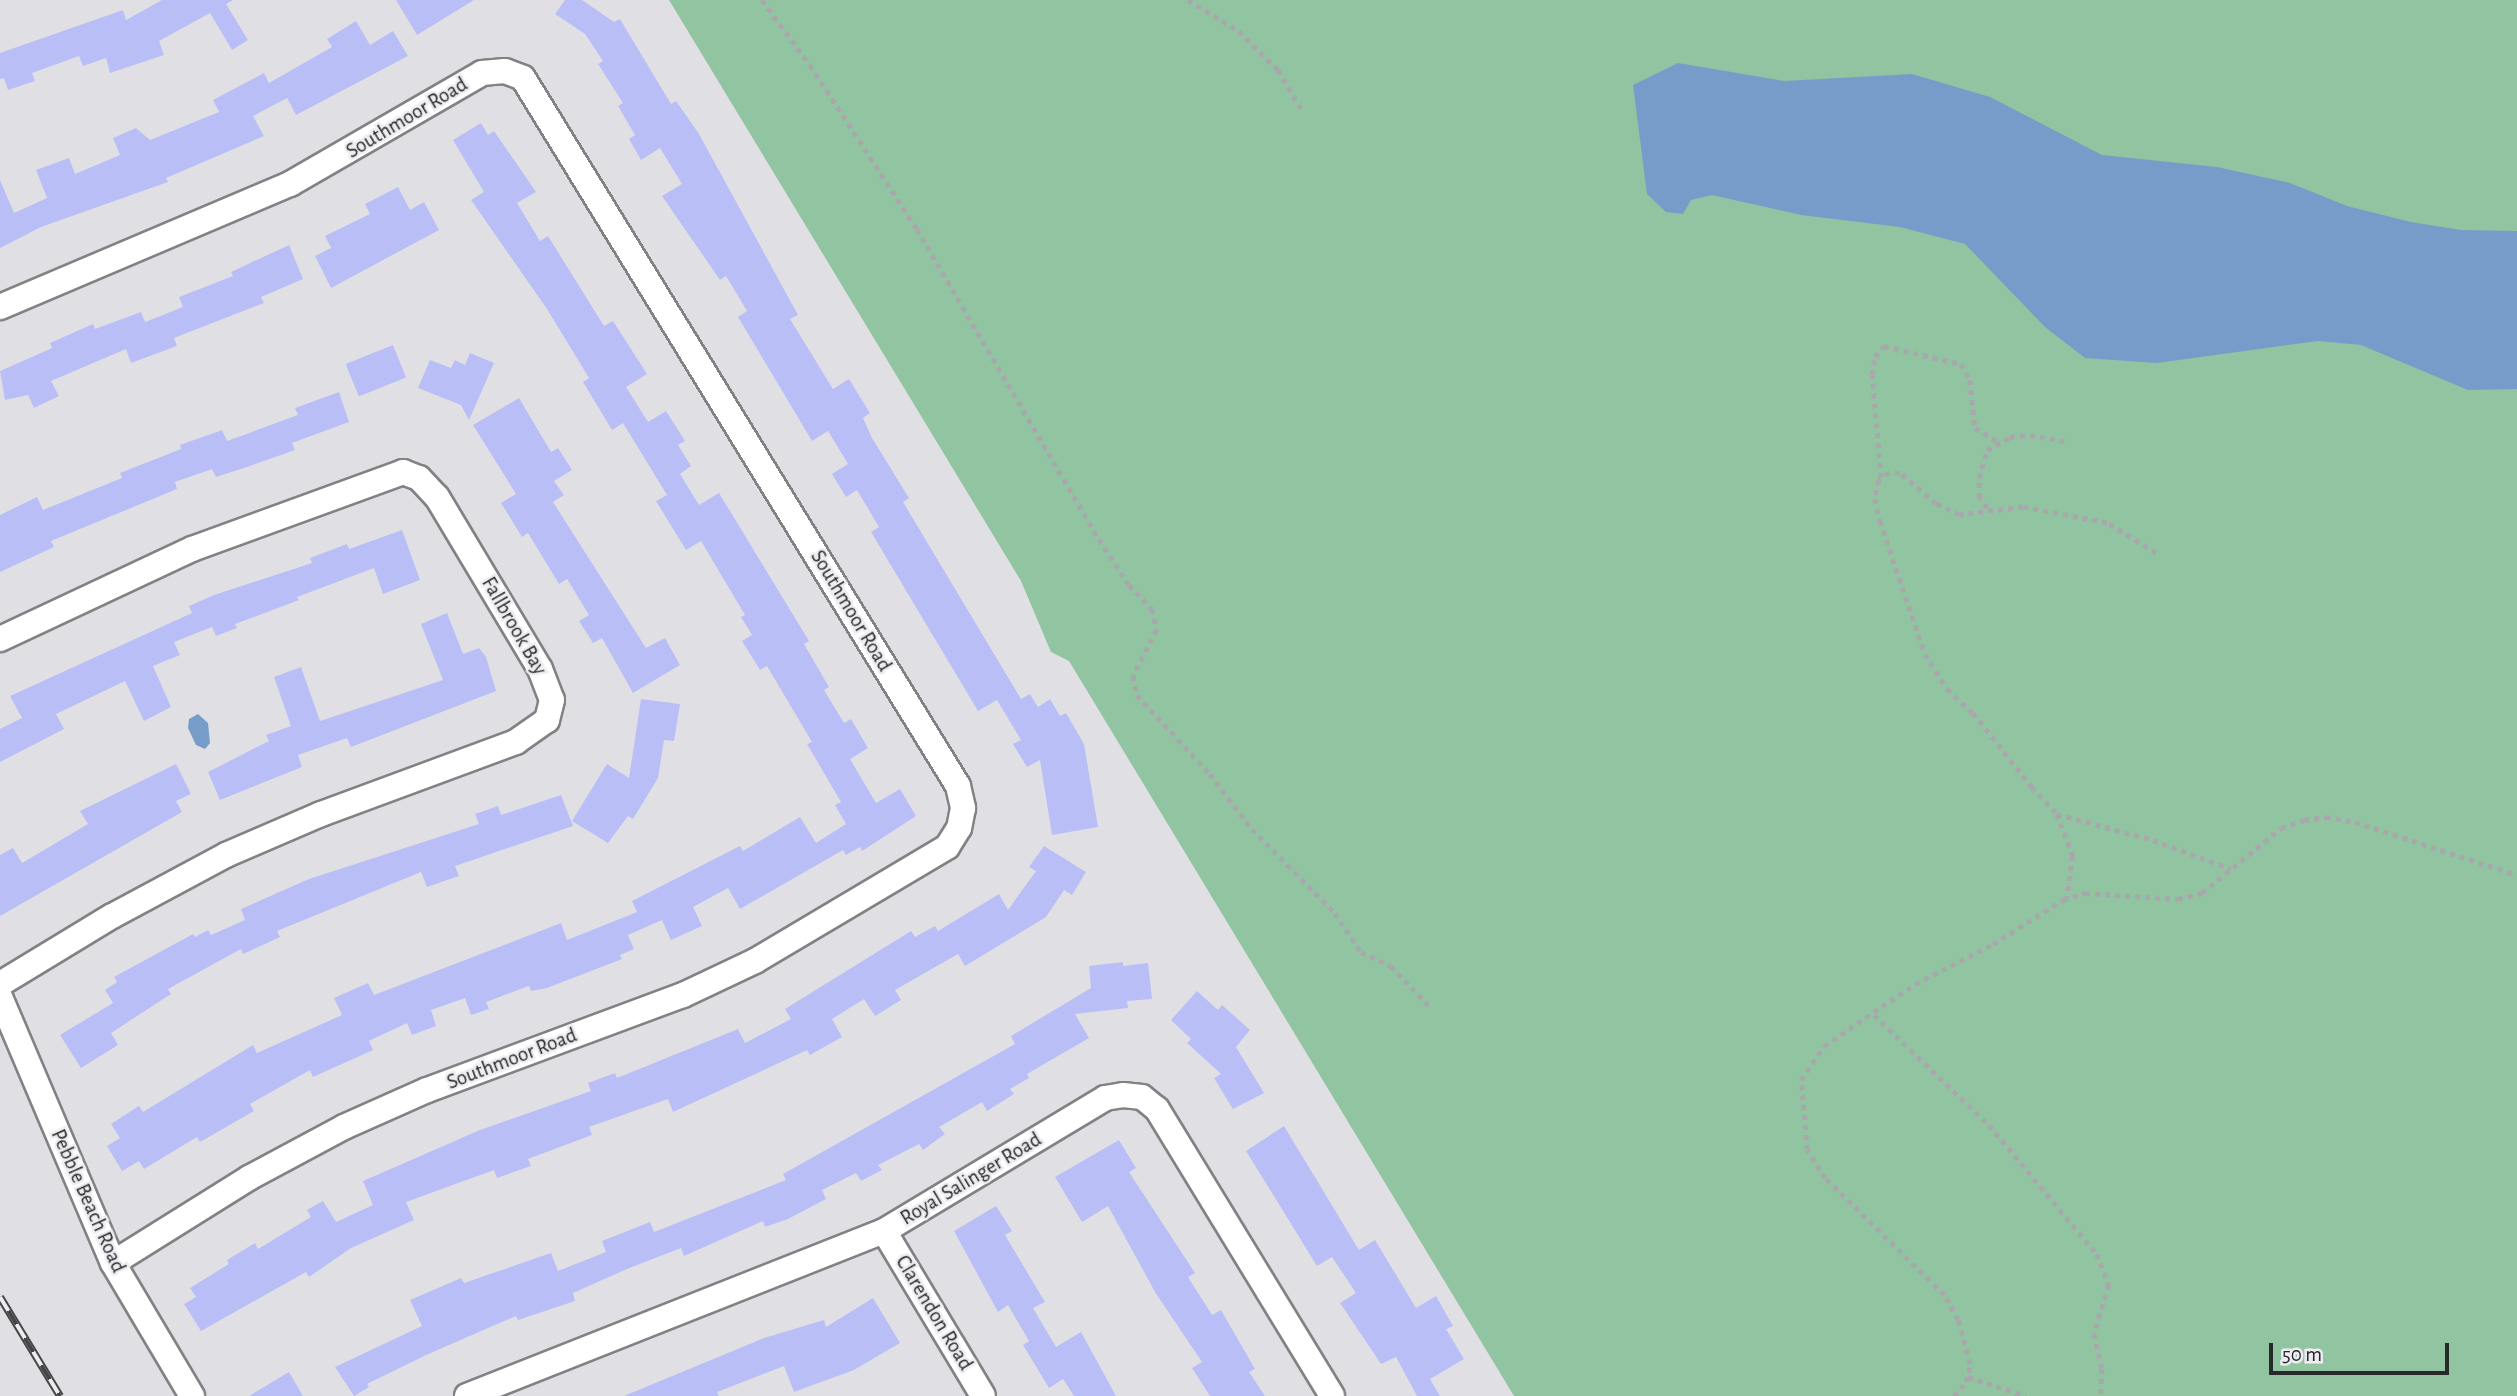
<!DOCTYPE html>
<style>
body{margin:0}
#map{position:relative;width:2517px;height:1396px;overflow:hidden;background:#e0e0e4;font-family:"Alegreya Sans",sans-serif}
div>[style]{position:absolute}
.green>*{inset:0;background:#91c4a0}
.water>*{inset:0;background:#769dc9}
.building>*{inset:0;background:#b9bff6;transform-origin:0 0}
.path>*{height:4.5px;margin-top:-2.25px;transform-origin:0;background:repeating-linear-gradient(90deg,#a8a8ac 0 5px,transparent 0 10px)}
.roads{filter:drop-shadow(2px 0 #828285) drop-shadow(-2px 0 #828285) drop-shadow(0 2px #828285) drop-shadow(0 -2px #828285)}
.minor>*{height:24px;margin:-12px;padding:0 12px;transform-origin:12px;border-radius:12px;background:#fff}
.rail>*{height:8px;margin-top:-4px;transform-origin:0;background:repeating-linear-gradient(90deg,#ededf1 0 16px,#464649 0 32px);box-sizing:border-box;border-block:2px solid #464649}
span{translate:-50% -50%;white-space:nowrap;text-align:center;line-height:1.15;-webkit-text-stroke:5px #ededf1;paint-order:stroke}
.street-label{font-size:21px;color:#29292b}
.scale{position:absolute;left:2269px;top:1343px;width:180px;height:32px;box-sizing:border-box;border:4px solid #29292b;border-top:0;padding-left:9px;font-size:21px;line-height:24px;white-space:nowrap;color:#29292b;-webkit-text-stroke:5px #ededf1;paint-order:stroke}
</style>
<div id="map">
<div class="green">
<div style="clip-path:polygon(669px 0,2517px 0,2517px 1396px,1514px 1396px,1069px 661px,1051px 652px,1021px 581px)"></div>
</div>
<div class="water">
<div style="clip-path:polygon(1678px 63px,1784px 81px,1912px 74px,1990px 97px,2102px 155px,2217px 167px,2290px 183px,2347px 206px,2411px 222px,2461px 230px,2517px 231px,2517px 389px,2468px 390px,2361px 345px,2318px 341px,2157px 363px,2085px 358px,2045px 327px,1965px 244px,1900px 227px,1801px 215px,1712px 195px,1691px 200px,1683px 214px,1666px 212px,1647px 194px,1633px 85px)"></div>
<div style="clip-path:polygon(198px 714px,208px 723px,210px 743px,205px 749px,196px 745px,188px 728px,189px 719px)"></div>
</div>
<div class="building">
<div style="clip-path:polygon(162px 0,233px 0,226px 4px,248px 40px,232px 50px,210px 13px,159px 41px,164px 55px,110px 73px,106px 58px,83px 66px,79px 56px,32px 73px,35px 81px,8px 90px,4px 78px,0 79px,0 53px,123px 10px,126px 20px)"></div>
<div style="clip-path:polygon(396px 0,474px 0,417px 35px)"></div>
<div style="clip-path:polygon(565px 0,582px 0,614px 22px,620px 19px,671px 104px,676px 101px,699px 134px,798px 315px,790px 319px,833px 389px,849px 379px,870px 413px,863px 418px,872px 438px,909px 498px,903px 502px,1021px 699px,1030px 694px,1038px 707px,1050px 699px,1060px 716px,1066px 713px,1084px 744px,1098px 827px,1052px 835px,1040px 760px,1027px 767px,1013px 744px,1021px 740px,997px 700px,978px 711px,871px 532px,879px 527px,857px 490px,846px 497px,832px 474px,848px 464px,828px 431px,812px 441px,738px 317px,747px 311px,726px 276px,720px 280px,662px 196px,682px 184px,660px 148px,641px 160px,629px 139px,635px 135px,618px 106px,623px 103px,598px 64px,603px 61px,585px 34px,555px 14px)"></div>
<div style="clip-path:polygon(356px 21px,370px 45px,393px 31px,408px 56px,296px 115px,287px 98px,253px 116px,264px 136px,166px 178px,168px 182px,41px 227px,0 248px,0 180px,14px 213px,47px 198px,36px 170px,69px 158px,75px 174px,120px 155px,113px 138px,136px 128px,150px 140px,219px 112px,213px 100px,264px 73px,269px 83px,332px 47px,327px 39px)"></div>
<div style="clip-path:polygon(481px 123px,488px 135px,494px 131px,536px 192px,517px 203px,540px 241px,548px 236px,604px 326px,613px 321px,647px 374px,626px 387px,648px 422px,666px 411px,685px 441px,678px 445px,691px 466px,680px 474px,699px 505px,719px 493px,809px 641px,804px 644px,829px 687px,824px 690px,844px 723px,851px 719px,868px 748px,850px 759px,876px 803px,900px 789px,916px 816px,862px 851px,860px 847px,846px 855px,843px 850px,740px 909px,728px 888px,693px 907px,702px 926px,671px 940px,662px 920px,628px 935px,634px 949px,620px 955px,622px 959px,591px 971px,547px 988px,531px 991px,529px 986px,486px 1002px,489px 1009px,471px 1015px,465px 998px,431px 1010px,436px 1026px,412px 1035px,407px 1023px,369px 1041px,373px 1050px,313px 1077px,310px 1070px,250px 1104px,254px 1111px,200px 1142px,197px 1137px,144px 1169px,139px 1161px,122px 1171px,107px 1146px,120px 1138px,111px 1124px,139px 1106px,143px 1112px,253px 1045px,257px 1053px,342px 1015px,334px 998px,368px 983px,374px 995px,561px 923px,567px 940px,637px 912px,632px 901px,740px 846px,743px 851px,800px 817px,816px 843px,846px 824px,835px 805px,841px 802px,807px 744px,812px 742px,767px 666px,760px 670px,742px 641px,752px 635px,741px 617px,745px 615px,701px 541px,686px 550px,656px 501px,667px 495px,623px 423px,612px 430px,583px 382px,589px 378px,547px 309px,471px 200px,484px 192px,453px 140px)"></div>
<div style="clip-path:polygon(398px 187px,410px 210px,424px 202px,439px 230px,331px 288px,315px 256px,331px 248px,325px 236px,370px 214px,365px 204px)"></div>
<div style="clip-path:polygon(289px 245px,303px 279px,261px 297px,264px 303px,174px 338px,177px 346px,131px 363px,126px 349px,51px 381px,59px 396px,34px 408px,28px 395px,5px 400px,0 371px,52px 348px,50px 343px,93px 324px,95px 329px,141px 312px,145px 322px,183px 307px,179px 297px,233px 276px,231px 272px)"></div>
<div style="left:393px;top:345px;width:35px;height:51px;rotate:68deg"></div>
<div style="clip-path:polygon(470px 353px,494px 363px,469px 420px,461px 405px,418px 388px,430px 360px,451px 368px,455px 360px,465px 365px)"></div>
<div style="clip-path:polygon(339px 392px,349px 422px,292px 443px,295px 450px,250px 466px,216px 477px,212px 469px,175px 482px,177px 489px,51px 541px,54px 547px,0 572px,0 515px,37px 497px,43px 510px,122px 478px,120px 473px,181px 449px,180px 445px,222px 430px,227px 441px,298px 415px,295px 408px)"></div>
<div style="clip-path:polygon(519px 398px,551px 452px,558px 448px,572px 470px,554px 481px,564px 495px,553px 502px,646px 648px,665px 638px,680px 665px,633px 693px,602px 638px,593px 643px,579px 621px,589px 615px,567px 579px,559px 584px,528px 533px,522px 537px,501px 503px,516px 494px,473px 425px)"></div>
<div style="clip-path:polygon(402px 530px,420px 580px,383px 594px,374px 568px,297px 597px,299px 600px,235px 624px,237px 628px,216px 636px,212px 627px,174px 642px,180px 655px,153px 666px,171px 707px,144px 721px,125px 681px,56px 714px,64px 729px,0 762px,0 729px,22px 718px,10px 696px,192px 613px,189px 606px,214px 595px,312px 563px,310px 558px,347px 544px,349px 549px)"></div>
<div style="clip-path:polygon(447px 613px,463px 654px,479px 648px,486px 657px,496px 691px,351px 747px,347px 738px,298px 755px,302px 767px,220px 800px,208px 772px,269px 741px,266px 735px,291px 726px,274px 677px,301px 667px,320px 721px,443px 680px,421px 624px)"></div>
<div style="clip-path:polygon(641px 699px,680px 704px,674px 741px,664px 740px,658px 778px,633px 819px,628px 816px,608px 843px,572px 821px,607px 764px,629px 778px)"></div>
<div style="clip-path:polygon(176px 764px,191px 794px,176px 801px,182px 812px,0 916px,0 855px,13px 848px,22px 863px,88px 824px,80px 811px)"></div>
<div style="clip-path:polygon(561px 795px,573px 826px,455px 866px,459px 876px,427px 887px,421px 872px,277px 931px,280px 937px,243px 954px,241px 949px,168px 989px,171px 994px,111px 1033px,118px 1045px,81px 1068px,60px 1035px,113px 1003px,105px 990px,117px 982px,114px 977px,193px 934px,195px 937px,208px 930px,211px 935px,245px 920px,241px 909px,309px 879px,479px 824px,475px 814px,498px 806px,501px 815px)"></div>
<div style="clip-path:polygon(1044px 846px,1086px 872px,1072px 895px,1064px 890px,1046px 917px,965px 966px,958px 954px,895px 990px,901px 1000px,875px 1016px,864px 999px,832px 1019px,842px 1037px,810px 1055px,807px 1050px,673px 1112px,668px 1099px,589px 1127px,592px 1135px,528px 1159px,531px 1166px,497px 1178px,494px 1170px,406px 1202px,414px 1220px,351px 1248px,309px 1277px,306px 1272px,201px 1331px,184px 1304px,196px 1297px,190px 1288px,229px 1264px,227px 1260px,255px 1243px,258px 1249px,311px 1217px,307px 1210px,323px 1201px,336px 1222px,373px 1205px,363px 1181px,480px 1130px,591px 1091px,588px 1083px,615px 1073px,617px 1078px,738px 1029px,745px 1043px,791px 1019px,785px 1009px,911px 931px,915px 937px,935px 926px,938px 931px,999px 894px,1008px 910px,1036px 871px,1029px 867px)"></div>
<div style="clip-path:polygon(1123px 962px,1123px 966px,1148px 963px,1152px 999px,1127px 1001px,1128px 1008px,1075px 1014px,1089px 1038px,1027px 1074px,1029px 1078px,1010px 1089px,1014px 1094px,987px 1111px,982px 1102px,939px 1127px,945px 1134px,923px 1150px,919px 1144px,878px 1165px,882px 1170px,861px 1181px,856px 1173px,822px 1190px,826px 1199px,788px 1219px,765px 1227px,763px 1221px,684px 1256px,681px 1248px,627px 1269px,573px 1293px,575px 1301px,518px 1320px,516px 1316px,426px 1355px,367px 1384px,369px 1387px,354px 1396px,335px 1367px,422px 1326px,410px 1300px,461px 1278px,464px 1283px,551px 1253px,558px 1271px,606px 1252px,602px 1241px,650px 1222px,654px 1232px,786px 1180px,783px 1174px,1015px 1044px,1011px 1036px,1091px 988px,1089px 966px)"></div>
<div style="clip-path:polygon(1197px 991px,1218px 1010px,1222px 1005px,1250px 1030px,1236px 1047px,1264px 1093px,1233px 1109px,1214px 1078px,1221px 1074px,1187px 1043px,1191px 1039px,1171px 1020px)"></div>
<div style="clip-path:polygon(1284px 1126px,1359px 1250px,1375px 1240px,1416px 1308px,1436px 1296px,1453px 1326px,1446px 1329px,1464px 1359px,1430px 1379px,1440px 1396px,1417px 1396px,1396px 1357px,1381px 1364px,1340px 1303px,1356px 1293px,1332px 1257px,1317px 1266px,1246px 1151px)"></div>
<div style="clip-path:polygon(1119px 1140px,1136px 1168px,1129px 1172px,1195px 1273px,1188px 1277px,1212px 1315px,1221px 1310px,1255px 1369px,1249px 1372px,1265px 1396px,1210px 1396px,1192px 1368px,1202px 1362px,1155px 1292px,1108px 1206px,1082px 1222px,1055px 1177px)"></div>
<div style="clip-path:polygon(996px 1206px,1012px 1231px,1005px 1235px,1045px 1302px,1033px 1308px,1056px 1347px,1081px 1332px,1116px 1396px,1074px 1396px,1063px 1379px,1049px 1388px,1023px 1345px,1029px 1341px,1008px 1305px,998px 1312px,954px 1231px)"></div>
<div style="clip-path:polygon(873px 1298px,900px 1343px,854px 1370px,794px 1392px,784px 1366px,717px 1392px,719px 1396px,624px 1396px,764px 1338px,824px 1320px,826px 1327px)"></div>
<div style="clip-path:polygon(289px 1372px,303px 1396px,249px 1396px)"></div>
</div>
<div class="path">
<div style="left:762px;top:0;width:81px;rotate:53.6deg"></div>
<div style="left:810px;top:65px;width:196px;rotate:56.9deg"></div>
<div style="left:917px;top:229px;width:359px;rotate:59.6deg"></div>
<div style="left:1099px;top:539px;width:55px;rotate:56.9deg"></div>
<div style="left:1129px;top:585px;width:33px;rotate:46deg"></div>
<div style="left:1152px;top:609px;width:22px;rotate:77deg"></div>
<div style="left:1157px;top:630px;width:52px;rotate:117.6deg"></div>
<div style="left:1133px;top:676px;width:19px;rotate:78deg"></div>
<div style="left:1137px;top:695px;width:108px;rotate:47.3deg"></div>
<div style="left:1210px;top:774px;width:69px;rotate:52.6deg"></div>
<div style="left:1252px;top:829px;width:118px;rotate:45.3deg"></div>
<div style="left:1335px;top:913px;width:47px;rotate:56.3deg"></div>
<div style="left:1361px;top:952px;width:33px;rotate:25deg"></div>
<div style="left:1391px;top:966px;width:54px;rotate:46.5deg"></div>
<div style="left:1188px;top:0;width:60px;rotate:31.3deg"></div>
<div style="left:1239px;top:31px;width:55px;rotate:45deg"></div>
<div style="left:1278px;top:70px;width:47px;rotate:59deg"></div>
<div style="left:1881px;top:478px;width:103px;rotate:-95deg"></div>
<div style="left:1872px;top:375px;width:18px;rotate:-81deg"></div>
<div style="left:1875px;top:357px;width:14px;rotate:-51deg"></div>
<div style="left:1884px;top:346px;width:79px;rotate:13.2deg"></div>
<div style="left:1961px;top:364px;width:18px;rotate:61deg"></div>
<div style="left:1970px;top:380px;width:48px;rotate:84.1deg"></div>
<div style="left:1975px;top:428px;width:27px;rotate:31deg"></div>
<div style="left:1987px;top:508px;width:13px;rotate:-129deg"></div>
<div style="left:1979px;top:498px;width:20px;rotate:-90deg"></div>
<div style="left:1979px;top:478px;width:29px;rotate:-74deg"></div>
<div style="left:1987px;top:450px;width:26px;rotate:-29deg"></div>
<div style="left:2010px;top:437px;width:20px;rotate:-6deg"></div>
<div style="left:2030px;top:435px;width:36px;rotate:10deg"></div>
<div style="left:2156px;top:553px;width:57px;rotate:-148.5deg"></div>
<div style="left:2107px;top:523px;width:86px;rotate:-169.2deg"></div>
<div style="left:2023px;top:507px;width:64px;rotate:172.9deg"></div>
<div style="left:1959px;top:515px;width:25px;rotate:-154deg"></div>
<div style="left:1936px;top:504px;width:48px;rotate:-139.3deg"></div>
<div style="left:1900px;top:473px;width:11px;rotate:180deg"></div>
<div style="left:1889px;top:473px;width:12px;rotate:145deg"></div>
<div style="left:1879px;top:480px;width:19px;rotate:102deg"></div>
<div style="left:1875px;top:499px;width:23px;rotate:77deg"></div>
<div style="left:1880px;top:521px;width:140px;rotate:71.3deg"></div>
<div style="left:1925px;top:654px;width:41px;rotate:57.8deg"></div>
<div style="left:1947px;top:689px;width:35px;rotate:43deg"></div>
<div style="left:1973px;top:713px;width:95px;rotate:51.4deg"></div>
<div style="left:2032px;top:787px;width:37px;rotate:47deg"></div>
<div style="left:2057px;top:814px;width:99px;rotate:15.2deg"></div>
<div style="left:2153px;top:840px;width:83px;rotate:20.4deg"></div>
<div style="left:2057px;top:814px;width:45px;rotate:69.1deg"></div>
<div style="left:2073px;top:856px;width:42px;rotate:98.1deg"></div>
<div style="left:1874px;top:1015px;width:159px;rotate:43.7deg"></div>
<div style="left:1989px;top:1125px;width:168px;rotate:50.1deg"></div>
<div style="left:2097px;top:1254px;width:33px;rotate:69deg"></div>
<div style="left:2109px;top:1285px;width:51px;rotate:107deg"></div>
<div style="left:2094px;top:1334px;width:36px;rotate:77deg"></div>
<div style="left:2102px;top:1369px;width:27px;rotate:92deg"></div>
<div style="left:1968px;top:1377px;width:61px;rotate:18.1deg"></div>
<div style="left:1954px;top:1396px;width:18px;rotate:-49deg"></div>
<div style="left:1966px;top:1382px;width:18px;rotate:-77deg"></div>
<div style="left:1970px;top:1364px;width:46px;rotate:-105.3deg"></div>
<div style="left:1958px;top:1320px;width:29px;rotate:-119deg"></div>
<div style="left:1944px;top:1295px;width:167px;rotate:-135.5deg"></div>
<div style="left:1825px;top:1178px;width:33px;rotate:-123deg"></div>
<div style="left:1807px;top:1150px;width:70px;rotate:-94.9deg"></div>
<div style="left:1801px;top:1080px;width:41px;rotate:-55.9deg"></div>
<div style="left:1824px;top:1046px;width:110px;rotate:-34.3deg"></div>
<div style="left:1915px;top:984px;width:88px;rotate:-27.1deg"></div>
<div style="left:1993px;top:944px;width:83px;rotate:-32.2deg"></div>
<div style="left:2063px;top:900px;width:23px;rotate:-18deg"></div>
<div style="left:2085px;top:893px;width:93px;rotate:3.7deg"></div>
<div style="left:2178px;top:899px;width:25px;rotate:-14deg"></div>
<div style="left:2202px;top:893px;width:102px;rotate:-39.4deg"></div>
<div style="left:2281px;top:828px;width:24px;rotate:-19deg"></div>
<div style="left:2304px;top:820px;width:22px;rotate:-8deg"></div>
<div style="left:2326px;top:817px;width:29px;rotate:10deg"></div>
<div style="left:2355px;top:822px;width:170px;rotate:18.1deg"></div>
</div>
<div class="roads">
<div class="minor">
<div style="left:0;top:307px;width:315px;rotate:-23deg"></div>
<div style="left:290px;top:184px;width:222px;rotate:-30deg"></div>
<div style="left:482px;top:73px;width:23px;rotate:-5deg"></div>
<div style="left:505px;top:71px;width:19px;rotate:21deg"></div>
<div style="left:523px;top:78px;width:831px;rotate:58.43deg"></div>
<div style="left:958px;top:786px;width:23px;rotate:77deg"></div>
<div style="left:963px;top:808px;width:20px;rotate:101deg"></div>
<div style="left:959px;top:828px;width:22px;rotate:122deg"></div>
<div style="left:947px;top:847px;width:223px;rotate:149.3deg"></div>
<div style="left:755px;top:961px;width:80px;rotate:154.7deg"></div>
<div style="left:683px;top:995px;width:273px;rotate:159.6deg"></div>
<div style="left:427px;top:1090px;width:91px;rotate:156deg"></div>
<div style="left:344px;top:1127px;width:108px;rotate:151.8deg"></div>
<div style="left:249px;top:1178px;width:160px;rotate:148deg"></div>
<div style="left:0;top:639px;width:212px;rotate:-25.1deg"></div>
<div style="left:192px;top:549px;width:225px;rotate:-20deg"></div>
<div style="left:403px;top:472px;width:17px;rotate:21deg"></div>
<div style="left:419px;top:478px;width:26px;rotate:47deg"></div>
<div style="left:437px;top:497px;width:200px;rotate:59.1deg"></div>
<div style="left:540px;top:669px;width:33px;rotate:69deg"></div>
<div style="left:552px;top:700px;width:21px;rotate:104deg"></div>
<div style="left:547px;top:720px;width:38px;rotate:145deg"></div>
<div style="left:516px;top:742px;width:208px;rotate:159.7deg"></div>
<div style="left:321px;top:814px;width:103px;rotate:156.7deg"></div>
<div style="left:226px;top:855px;width:129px;rotate:151.8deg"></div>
<div style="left:112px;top:916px;width:131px;rotate:148.7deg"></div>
<div style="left:0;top:997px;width:289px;rotate:67deg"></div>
<div style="left:113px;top:1263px;width:155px;rotate:59.3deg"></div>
<div style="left:884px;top:1231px;width:192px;rotate:59deg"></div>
<div style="left:467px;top:1396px;width:448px;rotate:-21.6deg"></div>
<div style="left:884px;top:1231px;width:258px;rotate:-31deg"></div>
<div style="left:1105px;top:1098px;width:18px;rotate:-9deg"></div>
<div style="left:1123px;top:1095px;width:19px;rotate:6deg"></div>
<div style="left:1142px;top:1097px;width:19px;rotate:39deg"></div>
<div style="left:1157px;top:1109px;width:336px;rotate:58.6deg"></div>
</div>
</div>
<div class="rail">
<div style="left:0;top:1297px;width:116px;rotate:58.8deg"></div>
</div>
<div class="street-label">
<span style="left:407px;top:118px;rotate:-31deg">Southmoor Road</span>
<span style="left:851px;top:611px;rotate:59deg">Southmoor Road</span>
<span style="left:514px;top:626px;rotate:60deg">Fallbrook Bay</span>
<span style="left:512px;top:1059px;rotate:-21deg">Southmoor Road</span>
<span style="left:971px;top:1179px;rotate:-31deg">Royal Salinger Road</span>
<span style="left:88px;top:1201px;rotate:66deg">Pebble Beach Road</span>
<span style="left:934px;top:1313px;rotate:59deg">Clarendon Road</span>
</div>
<div class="scale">50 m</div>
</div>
